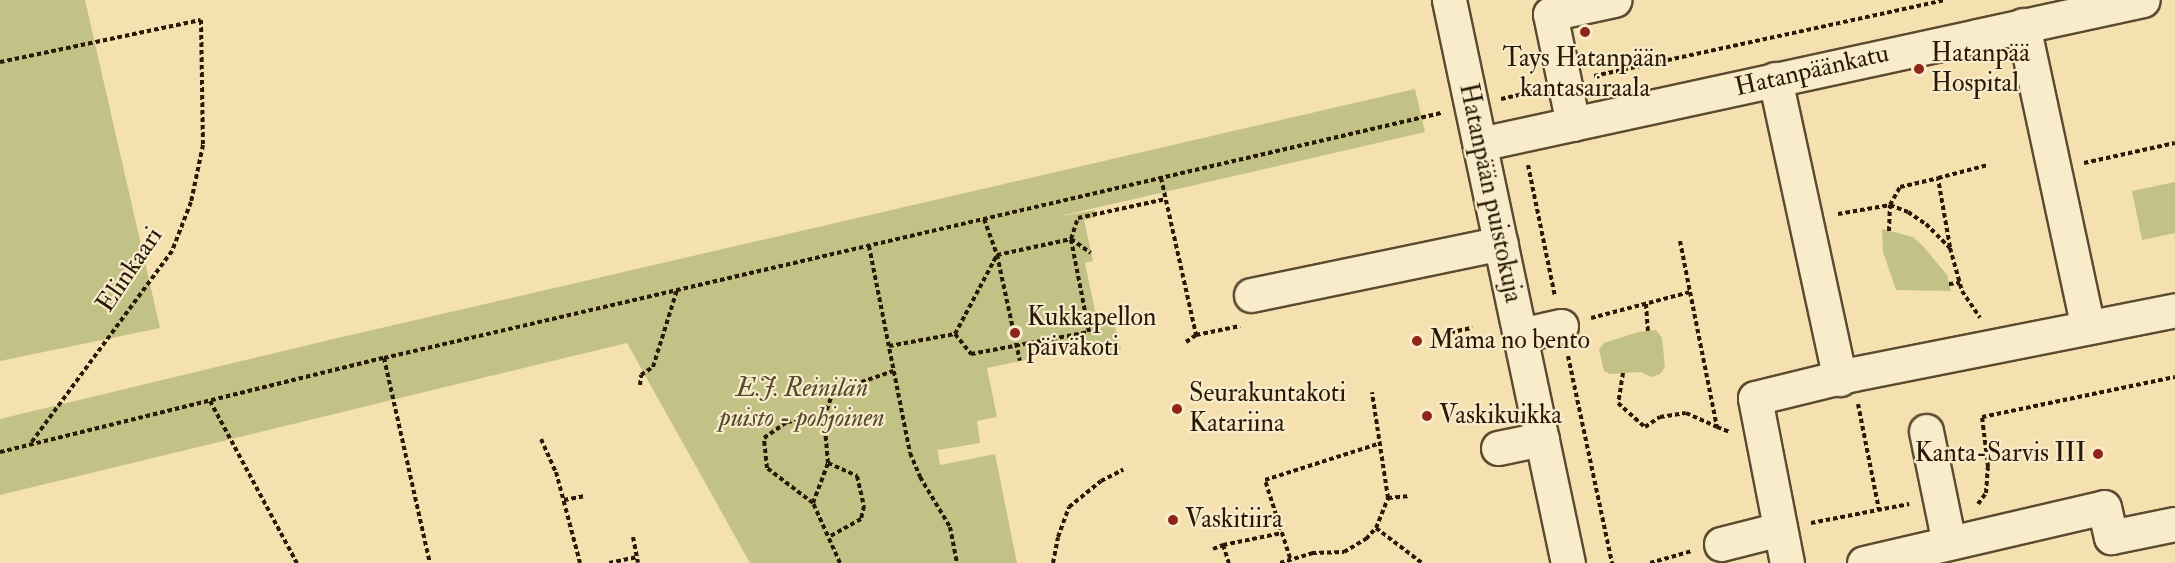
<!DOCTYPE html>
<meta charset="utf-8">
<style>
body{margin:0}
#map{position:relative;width:2175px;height:563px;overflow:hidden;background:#f5e1af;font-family:"IM FELL Double Pica",serif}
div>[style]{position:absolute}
.green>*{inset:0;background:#c2c186}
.path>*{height:4px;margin-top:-2px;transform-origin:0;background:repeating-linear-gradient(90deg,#291906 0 4.5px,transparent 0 7.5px)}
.roads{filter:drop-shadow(2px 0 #5c4b30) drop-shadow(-2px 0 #5c4b30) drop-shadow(0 2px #5c4b30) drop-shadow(0 -2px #5c4b30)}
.minor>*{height:33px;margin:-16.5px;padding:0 16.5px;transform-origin:16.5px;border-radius:16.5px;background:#f8eccb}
.dots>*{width:16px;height:16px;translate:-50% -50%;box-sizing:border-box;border:3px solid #f8eccb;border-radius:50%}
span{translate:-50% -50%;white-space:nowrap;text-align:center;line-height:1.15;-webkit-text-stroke:4.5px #f8eccb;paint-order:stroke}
.poi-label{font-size:26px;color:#291906}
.left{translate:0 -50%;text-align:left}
.right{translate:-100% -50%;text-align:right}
.street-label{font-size:26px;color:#291906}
.park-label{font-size:26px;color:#574b2c;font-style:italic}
</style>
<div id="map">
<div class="green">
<div style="clip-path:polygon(0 0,85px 0,160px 328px,0 361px)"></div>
<div style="clip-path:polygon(1415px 89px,1425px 132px,1056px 217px,1095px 210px,1096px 217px,1084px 220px,1093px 261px,1085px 263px,1098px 325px,1114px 322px,1121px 350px,1092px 356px,1088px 340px,1029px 352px,1030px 359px,987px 368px,997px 417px,977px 421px,980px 443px,938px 450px,937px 448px,940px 465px,995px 454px,1017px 563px,750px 563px,627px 343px,0 495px,0 419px,329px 340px)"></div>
<div style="clip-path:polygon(2175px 182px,2175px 233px,2142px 240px,2132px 191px)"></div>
<div style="clip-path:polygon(1882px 229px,1913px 237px,1923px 246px,1947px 275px,1951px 291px,1896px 290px,1883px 252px)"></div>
<div style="clip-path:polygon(1656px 330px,1662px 338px,1665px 367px,1660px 374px,1651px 377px,1641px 372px,1610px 374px,1604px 371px,1599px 349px,1604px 343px,1638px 332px)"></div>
</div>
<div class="path">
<div style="left:0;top:62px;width:205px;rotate:-11.8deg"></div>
<div style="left:201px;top:20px;width:125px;rotate:89.1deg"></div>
<div style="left:203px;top:145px;width:58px;rotate:101.9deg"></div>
<div style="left:191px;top:202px;width:53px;rotate:111.2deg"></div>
<div style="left:172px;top:251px;width:240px;rotate:126.3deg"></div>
<div style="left:1594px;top:76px;width:359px;rotate:-12.2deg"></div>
<div style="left:1501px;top:99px;width:35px;rotate:-13deg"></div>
<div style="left:2084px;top:163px;width:93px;rotate:-12.4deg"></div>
<div style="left:1528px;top:165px;width:134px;rotate:78.4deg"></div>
<div style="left:1161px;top:178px;width:161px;rotate:77.4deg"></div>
<div style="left:1196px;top:335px;width:45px;rotate:-11.6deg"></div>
<div style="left:1838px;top:214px;width:53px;rotate:-9.8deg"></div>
<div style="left:1890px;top:205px;width:19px;rotate:21deg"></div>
<div style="left:1908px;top:212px;width:22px;rotate:34deg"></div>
<div style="left:1926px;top:224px;width:34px;rotate:45deg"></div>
<div style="left:1950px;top:248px;width:45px;rotate:74.4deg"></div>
<div style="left:1962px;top:291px;width:32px;rotate:56deg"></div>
<div style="left:984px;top:219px;width:38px;rotate:70deg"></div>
<div style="left:997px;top:255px;width:108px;rotate:77.8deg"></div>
<div style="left:1889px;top:231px;width:26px;rotate:-88deg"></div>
<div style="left:1890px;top:205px;width:21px;rotate:-61deg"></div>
<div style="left:1900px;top:187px;width:39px;rotate:-13deg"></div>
<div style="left:1680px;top:241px;width:52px;rotate:78.9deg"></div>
<div style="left:869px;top:246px;width:211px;rotate:78.8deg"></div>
<div style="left:910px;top:453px;width:26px;rotate:67deg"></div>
<div style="left:920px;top:477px;width:58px;rotate:59deg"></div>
<div style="left:950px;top:527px;width:37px;rotate:79deg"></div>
<div style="left:1950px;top:247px;width:70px;rotate:-99.9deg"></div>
<div style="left:1938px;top:178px;width:52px;rotate:-14.6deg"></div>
<div style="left:1949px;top:284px;width:11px;rotate:-5deg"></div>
<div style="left:1646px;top:304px;width:27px;rotate:86deg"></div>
<div style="left:1591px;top:318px;width:102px;rotate:-14.7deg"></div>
<div style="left:1690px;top:292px;width:138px;rotate:78.7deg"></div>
<div style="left:1717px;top:427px;width:14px;rotate:21deg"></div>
<div style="left:955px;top:334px;width:26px;rotate:51deg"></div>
<div style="left:971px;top:354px;width:120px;rotate:-10.6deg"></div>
<div style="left:1089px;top:332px;width:95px;rotate:-101deg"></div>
<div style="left:1071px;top:239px;width:24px;rotate:35deg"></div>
<div style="left:1443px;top:334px;width:30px;rotate:-12deg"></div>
<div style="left:1186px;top:342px;width:12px;rotate:-35deg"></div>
<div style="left:889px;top:346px;width:67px;rotate:-10.3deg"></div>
<div style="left:955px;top:334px;width:89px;rotate:-62deg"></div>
<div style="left:997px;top:255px;width:76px;rotate:-12.2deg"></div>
<div style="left:1071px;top:239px;width:22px;rotate:-72deg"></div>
<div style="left:1078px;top:218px;width:90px;rotate:-12.2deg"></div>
<div style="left:1568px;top:356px;width:212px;rotate:78deg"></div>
<div style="left:384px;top:358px;width:210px;rotate:77.4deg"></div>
<div style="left:1623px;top:373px;width:30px;rotate:99deg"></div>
<div style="left:1618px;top:403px;width:36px;rotate:42deg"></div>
<div style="left:1645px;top:427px;width:18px;rotate:-34deg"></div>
<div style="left:1660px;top:417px;width:26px;rotate:-9deg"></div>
<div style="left:1686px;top:413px;width:34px;rotate:24deg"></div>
<div style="left:640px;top:385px;width:10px;rotate:-84deg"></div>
<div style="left:641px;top:375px;width:14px;rotate:-34deg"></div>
<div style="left:653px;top:367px;width:81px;rotate:-72.7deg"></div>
<div style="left:210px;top:401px;width:184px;rotate:61.8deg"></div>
<div style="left:1858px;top:404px;width:108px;rotate:78.8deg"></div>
<div style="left:541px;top:439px;width:36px;rotate:66deg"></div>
<div style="left:556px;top:472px;width:94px;rotate:75.2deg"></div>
<div style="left:0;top:452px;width:395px;rotate:-13.8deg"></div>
<div style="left:384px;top:358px;width:1085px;rotate:-13.05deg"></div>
<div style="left:828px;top:463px;width:32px;rotate:24deg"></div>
<div style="left:857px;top:476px;width:31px;rotate:77deg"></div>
<div style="left:864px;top:506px;width:13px;rotate:103deg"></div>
<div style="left:861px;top:519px;width:37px;rotate:151deg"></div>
<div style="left:1388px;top:498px;width:22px;rotate:-5deg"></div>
<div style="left:564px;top:500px;width:20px;rotate:-11deg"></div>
<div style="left:813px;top:503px;width:58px;rotate:-142.7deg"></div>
<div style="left:767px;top:468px;width:30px;rotate:-96deg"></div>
<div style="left:764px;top:438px;width:28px;rotate:-35deg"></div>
<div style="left:787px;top:422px;width:37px;rotate:-8deg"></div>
<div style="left:1978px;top:504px;width:14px;rotate:-54deg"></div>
<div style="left:1986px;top:493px;width:26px;rotate:-86deg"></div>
<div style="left:1988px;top:467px;width:50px;rotate:-96.8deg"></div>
<div style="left:1982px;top:417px;width:197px;rotate:-11.7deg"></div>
<div style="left:1811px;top:523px;width:100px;rotate:-11deg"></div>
<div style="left:1376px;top:528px;width:58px;rotate:37.3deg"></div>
<div style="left:633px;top:537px;width:26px;rotate:79deg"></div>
<div style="left:1223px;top:545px;width:60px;rotate:-11.5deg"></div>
<div style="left:1213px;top:549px;width:11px;rotate:-22deg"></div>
<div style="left:1223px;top:545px;width:19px;rotate:72deg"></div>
<div style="left:1290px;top:558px;width:82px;rotate:-107.8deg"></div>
<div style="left:1265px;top:480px;width:122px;rotate:-17.7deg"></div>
<div style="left:609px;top:563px;width:29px;rotate:-12deg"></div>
<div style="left:840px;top:563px;width:66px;rotate:-114.2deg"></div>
<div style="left:813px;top:503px;width:43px;rotate:-69.4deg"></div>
<div style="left:828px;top:463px;width:46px;rotate:-95deg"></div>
<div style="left:824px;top:417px;width:27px;rotate:-70deg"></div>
<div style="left:833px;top:392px;width:64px;rotate:-19.3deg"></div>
<div style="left:1053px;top:563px;width:26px;rotate:-79deg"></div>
<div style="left:1058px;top:537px;width:32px;rotate:-70deg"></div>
<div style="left:1069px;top:507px;width:41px;rotate:-39.1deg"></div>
<div style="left:1101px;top:481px;width:25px;rotate:-27deg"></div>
<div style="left:1280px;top:563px;width:34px;rotate:-17deg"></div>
<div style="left:1312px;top:553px;width:32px;rotate:-2deg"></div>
<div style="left:1344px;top:552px;width:26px;rotate:-31deg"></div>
<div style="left:1366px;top:539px;width:15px;rotate:-48deg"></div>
<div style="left:1376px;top:528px;width:32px;rotate:-68deg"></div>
<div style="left:1388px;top:498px;width:107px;rotate:-98.6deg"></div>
<div style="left:1650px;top:563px;width:44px;rotate:-15.9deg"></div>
</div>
<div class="roads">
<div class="minor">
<div style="left:1449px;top:0;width:575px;rotate:78.07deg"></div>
<div style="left:2023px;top:25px;width:309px;rotate:77.9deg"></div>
<div style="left:1775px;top:79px;width:307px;rotate:77.8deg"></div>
<div style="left:1573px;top:124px;width:112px;rotate:-101.8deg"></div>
<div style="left:1550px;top:14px;width:66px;rotate:-12.3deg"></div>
<div style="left:1480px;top:144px;width:678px;rotate:-12.25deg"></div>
<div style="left:1251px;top:295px;width:255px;rotate:-11.7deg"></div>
<div style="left:1520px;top:335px;width:42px;rotate:-12.4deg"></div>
<div style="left:1926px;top:431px;width:114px;rotate:78.4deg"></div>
<div style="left:1498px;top:448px;width:45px;rotate:-11.6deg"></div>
<div style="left:1721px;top:544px;width:61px;rotate:-14.3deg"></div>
<div style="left:1787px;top:563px;width:168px;rotate:-101deg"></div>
<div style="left:1755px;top:398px;width:101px;rotate:-13.8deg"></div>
<div style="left:1853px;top:374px;width:328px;rotate:-11.2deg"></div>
<div style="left:1864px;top:563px;width:246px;rotate:-13.1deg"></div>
<div style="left:2104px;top:507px;width:31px;rotate:77deg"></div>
<div style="left:2111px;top:537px;width:65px;rotate:-11.5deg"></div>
</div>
</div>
<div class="dots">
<div style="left:1585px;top:32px;background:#8f2418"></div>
<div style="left:1919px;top:69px;background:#8f2418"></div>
<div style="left:1015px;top:333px;background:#8f2418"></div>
<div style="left:1417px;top:341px;background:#8f2418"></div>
<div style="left:1177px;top:409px;background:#8f2418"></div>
<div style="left:1427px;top:416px;background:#8f2418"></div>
<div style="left:2098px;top:454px;background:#8f2418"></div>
<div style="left:1173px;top:520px;background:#8f2418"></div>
</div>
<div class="poi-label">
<span class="left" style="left:1931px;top:69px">Hatanpää<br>Hospital</span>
<span style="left:1585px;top:74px">Tays Hatanpään<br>kantasairaala</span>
<span class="left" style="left:1027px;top:333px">Kukkapellon<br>päiväkoti</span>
<span class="left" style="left:1429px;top:341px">Mama no bento</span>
<span class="left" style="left:1189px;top:409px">Seurakuntakoti<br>Katariina</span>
<span class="left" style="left:1439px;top:416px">Vaskikuikka</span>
<span class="right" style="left:2086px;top:454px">Kanta-Sarvis III</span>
<span class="left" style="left:1185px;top:520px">Vaskitiira</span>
</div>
<div class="street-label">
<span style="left:1812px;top:71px;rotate:-13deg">Hatanpäänkatu</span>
<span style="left:1490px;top:193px;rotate:78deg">Hatanpään puistokuja</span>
<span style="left:130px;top:270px;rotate:-56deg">Elinkaari</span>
</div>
<div class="park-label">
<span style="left:802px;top:404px">E.J. Reinilän<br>puisto - pohjoinen</span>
</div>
</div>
